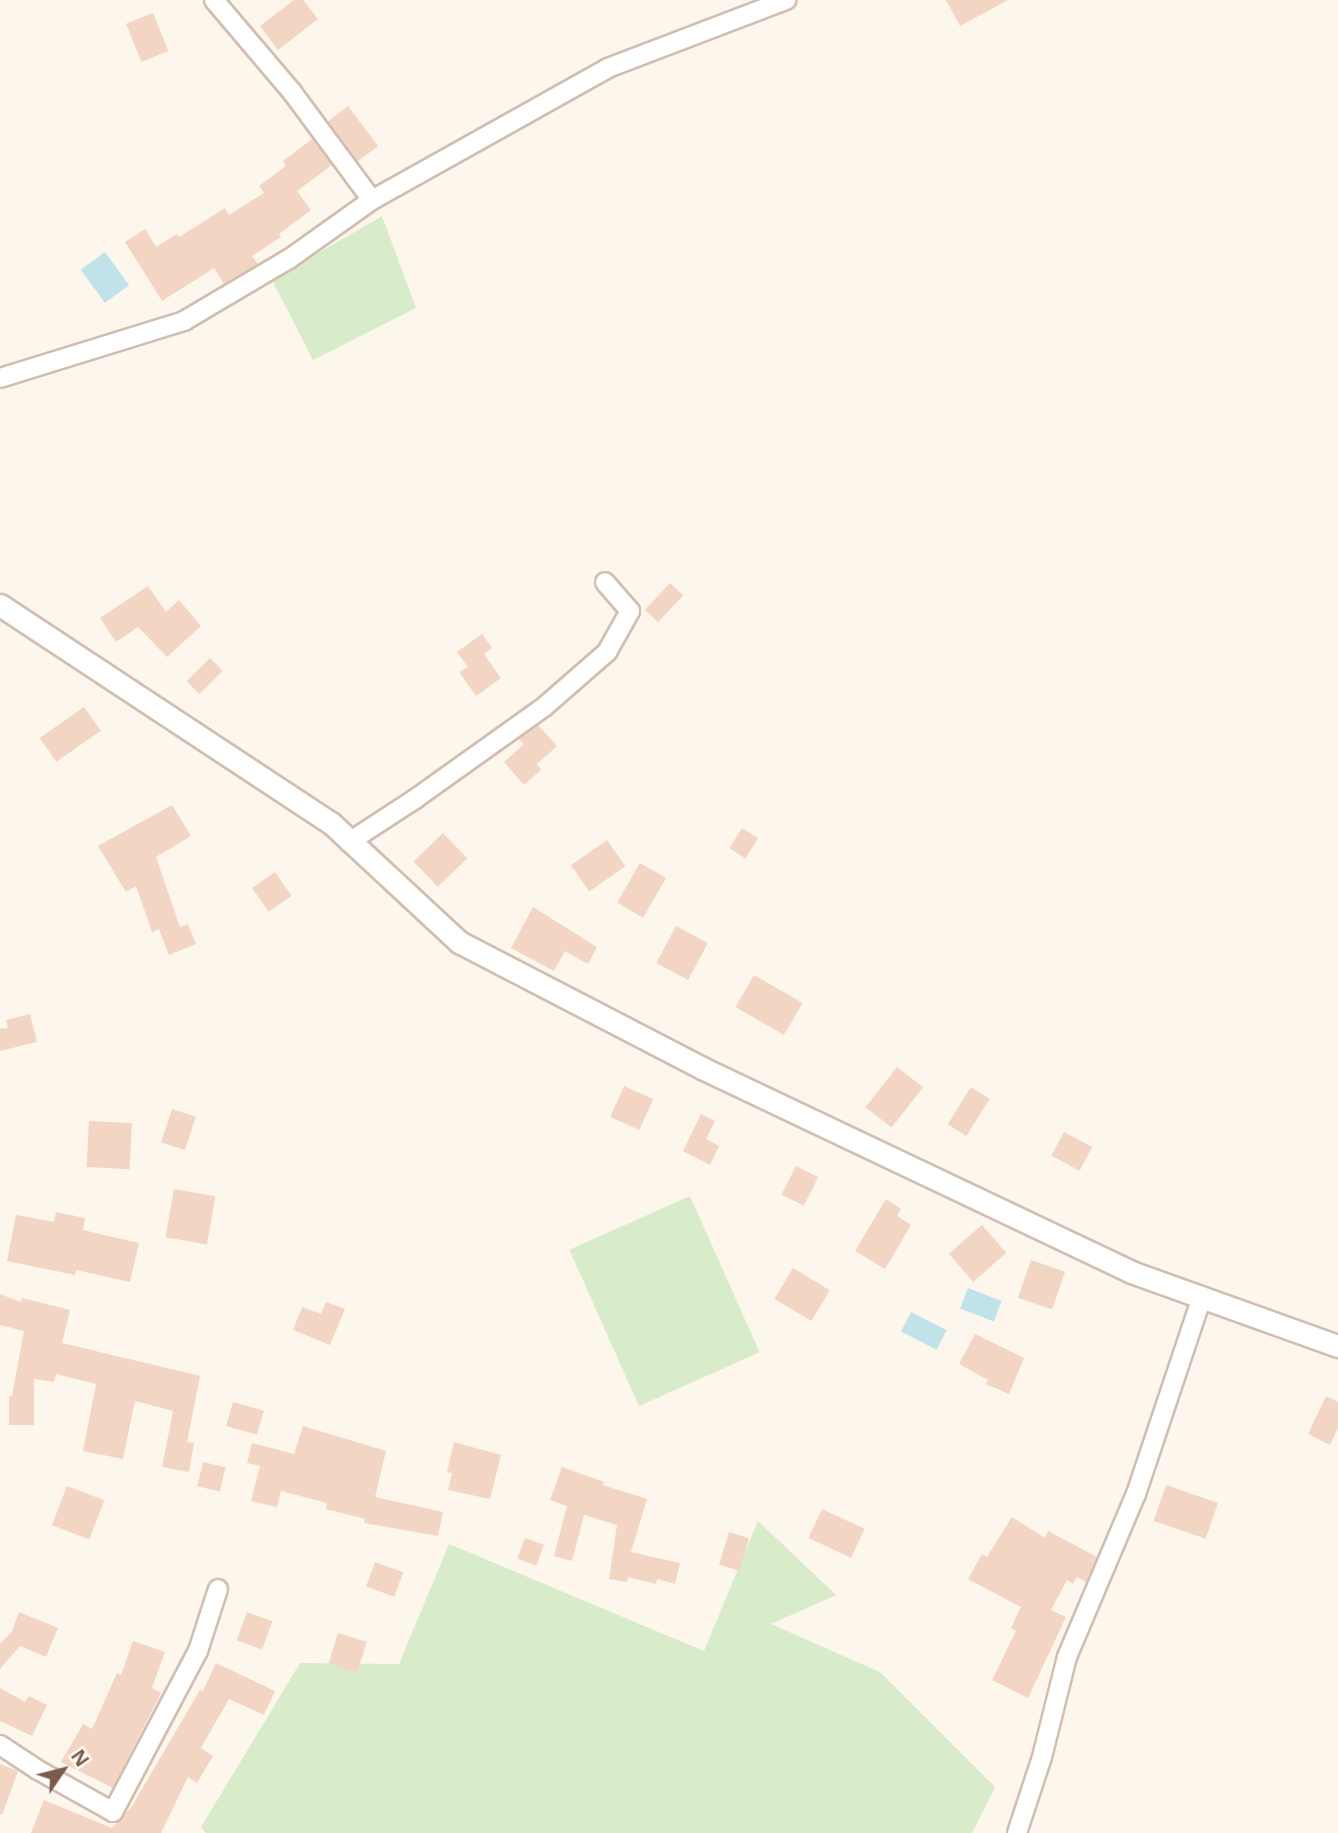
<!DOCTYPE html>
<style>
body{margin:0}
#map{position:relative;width:1338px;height:1833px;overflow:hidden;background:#fdf6ec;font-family:"Open Sans",sans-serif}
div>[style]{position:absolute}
.green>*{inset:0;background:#d8ecc9;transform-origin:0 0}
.water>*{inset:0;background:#bfe3e8;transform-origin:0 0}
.building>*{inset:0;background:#f3d5c3;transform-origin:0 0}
.roads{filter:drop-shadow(2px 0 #d1beb0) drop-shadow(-2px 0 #d1beb0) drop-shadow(0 2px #d1beb0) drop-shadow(0 -2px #d1beb0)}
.minor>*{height:18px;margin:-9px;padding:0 9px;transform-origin:9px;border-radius:9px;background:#fff}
.tertiary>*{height:21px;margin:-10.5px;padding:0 10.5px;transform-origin:10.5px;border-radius:10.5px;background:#fff}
span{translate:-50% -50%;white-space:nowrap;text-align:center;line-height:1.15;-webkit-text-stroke:5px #fffaf3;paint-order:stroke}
.north{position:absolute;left:28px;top:1735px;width:70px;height:70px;-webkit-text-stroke:5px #fffaf3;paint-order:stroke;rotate:55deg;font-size:19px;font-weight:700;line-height:28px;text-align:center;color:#7a5c4d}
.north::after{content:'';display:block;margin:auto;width:24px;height:32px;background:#7a5c4d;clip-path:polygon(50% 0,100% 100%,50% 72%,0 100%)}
</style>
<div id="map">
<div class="green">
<div style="clip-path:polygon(382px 216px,416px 308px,313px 360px,272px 280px)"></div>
<div style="left:690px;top:1196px;width:171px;height:132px;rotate:66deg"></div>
<div style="clip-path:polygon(758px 1521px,836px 1595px,771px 1624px,880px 1672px,995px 1787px,972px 1833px,206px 1833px,201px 1827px,300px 1663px,399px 1664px,449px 1544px,704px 1651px)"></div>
</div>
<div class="water">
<div style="left:105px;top:252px;width:41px;height:30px;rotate:54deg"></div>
<div style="left:968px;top:1288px;width:36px;height:22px;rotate:21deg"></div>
<div style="left:911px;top:1312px;width:40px;height:22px;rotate:27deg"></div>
</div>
<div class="building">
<div style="clip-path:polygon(294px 0,303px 0,318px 19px,278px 50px,260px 26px)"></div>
<div style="clip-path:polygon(946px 0,1008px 0,960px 26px)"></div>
<div style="left:153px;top:13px;width:41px;height:29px;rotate:68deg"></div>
<div style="left:348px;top:106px;width:50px;height:26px;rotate:53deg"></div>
<div style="clip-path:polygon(312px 139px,332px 165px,297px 191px,311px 210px,279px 234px,281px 237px,252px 256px,258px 264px,224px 284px,214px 268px,162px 301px,125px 242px,145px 229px,156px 247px,177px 234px,179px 237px,225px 208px,229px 215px,264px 193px,259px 186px,286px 166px,283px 161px)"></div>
<div style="left:670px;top:583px;width:18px;height:37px;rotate:43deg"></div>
<div style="clip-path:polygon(148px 586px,166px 612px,179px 600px,201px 626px,167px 657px,138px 627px,116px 642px,100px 618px)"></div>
<div style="clip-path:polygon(482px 634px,492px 648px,484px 654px,501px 678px,476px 696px,459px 672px,468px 667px,457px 652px)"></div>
<div style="left:210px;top:658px;width:18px;height:33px;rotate:45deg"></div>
<div style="left:84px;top:707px;width:29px;height:54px;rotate:55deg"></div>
<div style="clip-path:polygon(538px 725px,557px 746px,537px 764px,541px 770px,524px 785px,504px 762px,524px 744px,519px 739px)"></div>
<div style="clip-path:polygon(172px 805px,191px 836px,156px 857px,180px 927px,188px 924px,196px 944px,169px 955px,159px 929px,152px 932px,136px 886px,126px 892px,98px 846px)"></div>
<div style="left:742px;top:828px;width:19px;height:24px;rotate:32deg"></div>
<div style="left:443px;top:833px;width:35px;height:41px;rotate:46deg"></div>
<div style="left:607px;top:840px;width:32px;height:44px;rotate:55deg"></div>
<div style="left:640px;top:863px;width:30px;height:46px;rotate:30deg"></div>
<div style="left:275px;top:872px;width:29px;height:28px;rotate:55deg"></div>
<div style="clip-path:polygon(533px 907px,597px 947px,588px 964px,565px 951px,554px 971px,511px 948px)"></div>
<div style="left:676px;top:926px;width:36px;height:42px;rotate:28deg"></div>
<div style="left:754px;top:975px;width:56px;height:37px;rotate:30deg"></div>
<div style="clip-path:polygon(30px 1014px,37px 1042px,0 1051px,0 1029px,8px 1028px,6px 1020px)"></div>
<div style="left:897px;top:1067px;width:33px;height:51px;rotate:38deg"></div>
<div style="left:624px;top:1086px;width:32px;height:34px;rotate:24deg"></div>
<div style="left:971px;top:1087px;width:22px;height:44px;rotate:32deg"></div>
<div style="left:172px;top:1109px;width:25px;height:35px;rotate:18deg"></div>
<div style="clip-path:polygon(701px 1114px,715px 1121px,706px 1139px,719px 1146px,710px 1165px,683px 1151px)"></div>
<div style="left:89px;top:1121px;width:43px;height:46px;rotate:3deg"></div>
<div style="left:1064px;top:1132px;width:32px;height:27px;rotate:28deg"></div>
<div style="left:796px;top:1166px;width:25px;height:32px;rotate:27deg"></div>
<div style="left:174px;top:1189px;width:42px;height:49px;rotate:10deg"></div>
<div style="clip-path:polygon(886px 1199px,901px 1209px,897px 1216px,911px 1225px,885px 1269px,855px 1251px)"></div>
<div style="clip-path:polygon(56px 1212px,85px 1218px,83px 1230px,139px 1243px,130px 1282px,76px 1270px,75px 1275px,7px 1261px,16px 1215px,54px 1222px)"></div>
<div style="left:982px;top:1225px;width:37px;height:44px;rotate:49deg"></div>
<div style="left:1031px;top:1260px;width:36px;height:40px;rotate:19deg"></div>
<div style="left:793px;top:1268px;width:43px;height:36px;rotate:31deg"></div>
<div style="clip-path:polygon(0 1294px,21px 1302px,22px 1298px,70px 1310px,62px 1343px,200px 1376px,187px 1442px,194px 1443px,189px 1472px,162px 1467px,173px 1411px,135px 1401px,123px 1459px,83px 1451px,96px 1384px,56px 1374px,54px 1382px,34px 1379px,34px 1425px,9px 1425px,9px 1396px,12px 1396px,24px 1331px,0 1325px)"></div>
<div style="clip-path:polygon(326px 1302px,345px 1309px,330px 1345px,293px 1330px,302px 1307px,321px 1314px)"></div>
<div style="clip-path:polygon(975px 1334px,1024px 1358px,1009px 1394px,986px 1384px,988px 1380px,959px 1364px)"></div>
<div style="clip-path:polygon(1326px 1396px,1338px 1402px,1338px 1428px,1330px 1445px,1308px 1434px)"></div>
<div style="left:233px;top:1402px;width:32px;height:25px;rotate:16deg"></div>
<div style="clip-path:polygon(303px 1426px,386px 1451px,375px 1497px,443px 1512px,438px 1536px,364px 1523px,365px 1519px,326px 1509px,327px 1503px,281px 1491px,277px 1507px,251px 1501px,260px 1466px,247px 1463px,252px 1443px,294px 1454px)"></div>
<div style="clip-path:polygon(454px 1442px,501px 1455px,490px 1499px,448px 1490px,452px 1473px,447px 1472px)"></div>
<div style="left:203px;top:1462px;width:23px;height:25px;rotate:13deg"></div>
<div style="clip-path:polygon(562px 1467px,604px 1482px,603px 1485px,647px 1499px,631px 1552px,680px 1563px,675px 1584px,657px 1579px,656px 1584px,628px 1577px,627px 1582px,609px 1579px,617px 1525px,584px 1515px,572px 1561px,554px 1556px,567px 1506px,550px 1500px)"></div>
<div style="left:1166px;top:1485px;width:55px;height:38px;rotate:19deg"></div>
<div style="left:67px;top:1486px;width:40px;height:42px;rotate:21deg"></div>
<div style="left:822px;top:1509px;width:47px;height:32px;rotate:25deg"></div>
<div style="clip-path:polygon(1012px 1517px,1045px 1538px,1048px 1531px,1097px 1557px,1086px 1582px,1077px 1577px,1073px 1584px,1067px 1580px,1051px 1610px,1066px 1617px,1028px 1698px,992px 1680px,1016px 1631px,1011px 1628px,1021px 1607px,968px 1579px,982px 1554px,987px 1557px)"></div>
<div style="left:729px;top:1532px;width:21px;height:34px;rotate:17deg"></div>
<div style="left:525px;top:1538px;width:20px;height:22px;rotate:20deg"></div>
<div style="left:375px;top:1562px;width:30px;height:26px;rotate:20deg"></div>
<div style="clip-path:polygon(19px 1612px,58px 1628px,46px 1657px,20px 1646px,0 1669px,0 1644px,12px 1631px)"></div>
<div style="left:247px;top:1612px;width:27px;height:30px;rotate:20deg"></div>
<div style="left:338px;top:1633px;width:30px;height:32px;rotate:17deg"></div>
<div style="clip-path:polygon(133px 1641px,165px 1652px,152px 1688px,161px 1693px,113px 1788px,61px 1762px,83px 1724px,92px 1729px,117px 1673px,121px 1675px)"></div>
<div style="clip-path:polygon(216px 1663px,275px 1691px,264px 1715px,229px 1699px,201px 1748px,213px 1756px,197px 1783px,188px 1777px,161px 1833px,31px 1833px,44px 1800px,112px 1828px,132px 1806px,200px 1690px,203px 1691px)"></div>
<div style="clip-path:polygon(0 1688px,25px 1702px,29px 1696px,47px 1705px,32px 1736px,0 1721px)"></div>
<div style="clip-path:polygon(0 1764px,18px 1771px,2px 1815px,0 1814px)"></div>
</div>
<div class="roads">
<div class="minor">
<div style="left:214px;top:0;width:121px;rotate:49.7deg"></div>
<div style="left:292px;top:92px;width:134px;rotate:53.5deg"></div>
<div style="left:0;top:378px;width:193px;rotate:-17.2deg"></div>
<div style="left:184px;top:321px;width:122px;rotate:-30.6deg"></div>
<div style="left:289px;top:259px;width:102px;rotate:-35.4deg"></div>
<div style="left:372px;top:200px;width:270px;rotate:-29.2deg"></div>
<div style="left:608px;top:68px;width:191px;rotate:-20.9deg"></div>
<div style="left:349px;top:842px;width:79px;rotate:-33.1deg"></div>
<div style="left:415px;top:799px;width:158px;rotate:-35.5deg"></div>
<div style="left:544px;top:707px;width:84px;rotate:-41.1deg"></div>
<div style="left:607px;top:652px;width:47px;rotate:-60.7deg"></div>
<div style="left:630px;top:611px;width:38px;rotate:-131deg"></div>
<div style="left:0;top:1745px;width:45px;rotate:33.3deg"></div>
<div style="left:38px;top:1770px;width:86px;rotate:29.2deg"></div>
<div style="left:113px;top:1812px;width:182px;rotate:-62.2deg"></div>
<div style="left:198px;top:1651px;width:65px;rotate:-72.1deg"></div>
<div style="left:1017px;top:1833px;width:80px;rotate:-71.8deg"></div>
<div style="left:1042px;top:1757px;width:103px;rotate:-76deg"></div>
<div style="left:1067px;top:1657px;width:177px;rotate:-67.1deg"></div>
<div style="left:1136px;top:1494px;width:208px;rotate:-71.5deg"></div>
</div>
<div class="tertiary">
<div style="left:0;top:605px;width:396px;rotate:33.4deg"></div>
<div style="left:331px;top:823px;width:175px;rotate:42.9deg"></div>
<div style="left:459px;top:942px;width:274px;rotate:27.4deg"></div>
<div style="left:702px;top:1068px;width:475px;rotate:25.4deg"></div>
<div style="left:1131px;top:1272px;width:220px;rotate:19.7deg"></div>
</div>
</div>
<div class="north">N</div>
</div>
